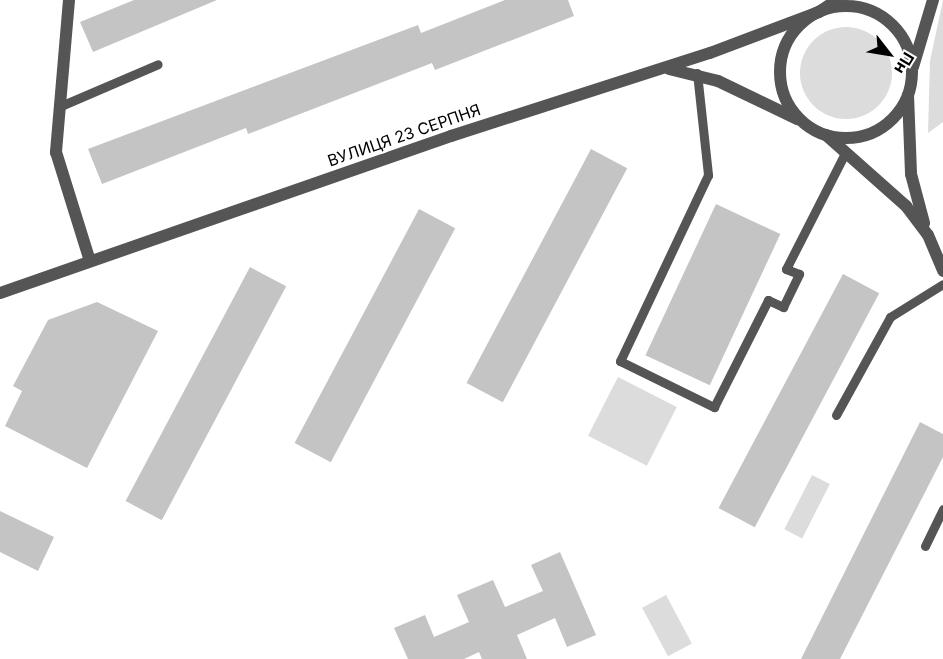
<!DOCTYPE html>
<meta charset="utf-8">
<style>
body{margin:0}
#map{position:relative;width:943px;height:659px;overflow:hidden;background:#fff;font-family:Inter,sans-serif}
div>[style]{position:absolute}
.green>*{inset:0;background:#dcdcdc;transform-origin:0 0}
.round{border-radius:50%}
.building>*{inset:0;background:#c4c4c4;transform-origin:0 0}
.service>*{height:9px;margin:-4.5px;padding:0 4.5px;transform-origin:4.5px;border-radius:4.5px;background:#555}
.minor>*{height:12px;margin:-6px;padding:0 6px;transform-origin:6px;border-radius:6px;background:#555}
.tertiary>*{height:12px;margin:-6px;padding:0 6px;transform-origin:6px;border-radius:6px;background:#555}
.tertiary>.ring{margin:-6px;padding:0;box-sizing:content-box;background:none;border:12px solid #555;border-radius:50%}
span{translate:-50% -50%;white-space:nowrap;text-align:center;line-height:1.15;-webkit-text-stroke:4.5px #fff;paint-order:stroke}
.street-label{font-size:16px;color:#000}
.north{position:absolute;left:859px;top:24px;width:60px;height:60px;-webkit-text-stroke:4px #fff;paint-order:stroke;rotate:121deg;font-size:16px;font-weight:700;line-height:24px;text-align:center;color:#000}
.north::after{content:'';display:block;margin:auto;width:21px;height:27px;background:#000;clip-path:polygon(50% 0,100% 100%,50% 72%,0 100%)}
</style>
<div id="map">
<div class="green">
<div style="clip-path:polygon(943px 0,943px 122px,928px 133px,930px 61px)"></div>
<div class="round" style="left:800px;top:27px;width:92px;height:92px"></div>
<div style="left:618px;top:377px;width:66px;height:66px;rotate:27deg"></div>
<div style="left:812px;top:475px;width:20px;height:61px;rotate:27deg"></div>
<div style="left:666px;top:595px;width:55px;height:27px;rotate:62deg"></div>
</div>
<div class="building">
<div style="clip-path:polygon(134px 0,217px 0,93px 52px,80px 22px)"></div>
<div style="clip-path:polygon(505px 0,568px 0,574px 16px,435px 70px,432px 63px,248px 134px,246px 128px,102px 184px,88px 149px,418px 25px,421px 33px)"></div>
<div style="left:591px;top:149px;width:41px;height:265px;rotate:28deg"></div>
<div style="left:716px;top:204px;width:71px;height:167px;rotate:25deg"></div>
<div style="left:419px;top:209px;width:41px;height:265px;rotate:28deg"></div>
<div style="left:250px;top:267px;width:41px;height:265px;rotate:28deg"></div>
<div style="left:843px;top:274px;width:41px;height:265px;rotate:28deg"></div>
<div style="clip-path:polygon(97px 302px,158px 331px,87px 468px,5px 426px,22px 391px,13px 386px,48px 320px)"></div>
<div style="clip-path:polygon(920px 422px,943px 434px,943px 457px,840px 659px,801px 659px)"></div>
<div style="clip-path:polygon(0 511px,54px 537px,38px 571px,0 552px)"></div>
<div style="clip-path:polygon(560px 552px,596px 635px,567px 647px,555px 618px,517px 635px,527px 659px,482px 659px,479px 652px,464px 659px,408px 659px,394px 628px,425px 615px,434px 637px,469px 622px,457px 595px,493px 580px,505px 607px,543px 591px,531px 565px)"></div>
</div>
<div class="service">
<div style="left:697px;top:73px;width:103px;rotate:83.8deg"></div>
<div style="left:708px;top:175px;width:206px;rotate:115.3deg"></div>
<div style="left:620px;top:361px;width:105px;rotate:26.1deg"></div>
<div style="left:714px;top:407px;width:120px;rotate:-63.2deg"></div>
<div style="left:768px;top:300px;width:17px;rotate:25deg"></div>
<div style="left:783px;top:307px;width:37px;rotate:-64deg"></div>
<div style="left:799px;top:274px;width:14px;rotate:-159deg"></div>
<div style="left:786px;top:269px;width:132px;rotate:-63deg"></div>
<div style="left:63px;top:105px;width:103px;rotate:-23.3deg"></div>
<div style="left:836px;top:415px;width:112px;rotate:-61.1deg"></div>
<div style="left:890px;top:317px;width:62px;rotate:-31.9deg"></div>
<div style="left:925px;top:546px;width:41px;rotate:-64.1deg"></div>
</div>
<div class="minor">
<div style="left:69px;top:0;width:153px;rotate:94.9deg"></div>
<div style="left:56px;top:152px;width:114px;rotate:72.7deg"></div>
</div>
<div class="tertiary">
<div class="ring" style="left:780px;top:6px;width:120px;height:120px"></div>
<div style="left:913px;top:67px;width:70px;rotate:-73.4deg"></div>
<div style="left:669px;top:69px;width:50px;rotate:13.8deg"></div>
<div style="left:718px;top:81px;width:88px;rotate:25.7deg"></div>
<div style="left:908px;top:95px;width:79px;rotate:87.8deg"></div>
<div style="left:911px;top:174px;width:51px;rotate:75.1deg"></div>
<div style="left:826px;top:135px;width:107px;rotate:41.6deg"></div>
<div style="left:906px;top:206px;width:36px;rotate:53deg"></div>
<div style="left:928px;top:235px;width:39px;rotate:67deg"></div>
<div style="left:0;top:293px;width:478px;rotate:-19.2deg"></div>
<div style="left:451px;top:136px;width:272px;rotate:-17.8deg"></div>
<div style="left:710px;top:53px;width:116px;rotate:-20.6deg"></div>
<div style="left:819px;top:12px;width:22px;rotate:-34deg"></div>
</div>
<div class="street-label">
<span style="left:404px;top:135px;rotate:-19deg">ВУЛИЦЯ 23 СЕРПНЯ</span>
</div>
<div class="north">Пн</div>
</div>
